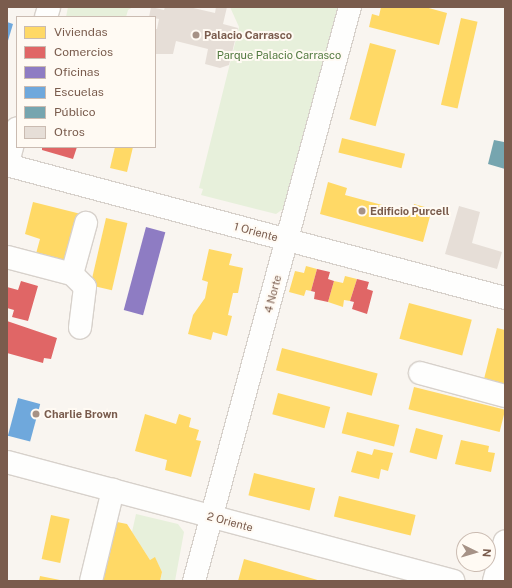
<!DOCTYPE html>
<meta charset="utf-8">
<style>
body{margin:0}
#map{position:relative;width:512px;height:588px;overflow:hidden;background:#f9f5f0;font-family:"Public Sans",sans-serif}
div>[style]{position:absolute}
.green>*{inset:0;background:#e7f0db}
.homes>*{inset:0;background:#ffd966;transform-origin:0 0}
.shops>*{inset:0;background:#e06666}
.offices>*{inset:0;background:#8e7cc3;transform-origin:0 0}
.schools>*{inset:0;background:#6fa8dc;transform-origin:0 0}
.public>*{inset:0;background:#76a5af}
.building>*{inset:0;background:#e6ded7}
.roads{filter:drop-shadow(1px 0 #d7d1cb) drop-shadow(-1px 0 #d7d1cb) drop-shadow(0 1px #d7d1cb) drop-shadow(0 -1px #d7d1cb)}
.minor>*{height:22px;margin:-11px;padding:0 11px;transform-origin:11px;border-radius:11px;background:#fefefd}
.dots>*{width:11px;height:11px;translate:-50% -50%;box-sizing:border-box;border:2px solid #fffaf3;border-radius:50%}
span{translate:-50% -50%;white-space:nowrap;text-align:center;line-height:1.15;-webkit-text-stroke:4px #fffaf3;paint-order:stroke}
.poi-label{font-size:11px;color:#7a5c4d;font-weight:700}
.left{translate:0 -50%;text-align:left}
.park-label{font-size:11px;color:#537a41}
.street-label{font-size:11px;color:#7a5c4d}
.frame{position:absolute;inset:0;border:8px solid #7a5c4d;pointer-events:none}
.legend{position:absolute;left:16px;top:16px;width:140px;height:132px;box-sizing:border-box;background:#fffaf3;border:1px solid #cabbb1;margin:0;padding:5px 7px;list-style:none;font-size:12px;color:#7a5c4d}
.legend li{display:flex;align-items:center;gap:8px;height:20px}
.legend b{width:20px;border:1px solid #cabbb1}
.north{position:absolute;left:456px;top:532px;width:40px;height:40px;box-sizing:border-box;background:#fffaf3;border:1px solid #cabbb1;border-radius:50%;rotate:95deg;font-size:11px;font-weight:700;line-height:16px;text-align:center;color:#7a5c4d}
.north::after{content:'';display:block;margin:auto;width:14px;height:18px;background:#a69286;clip-path:polygon(50% 0,100% 100%,50% 72%,0 100%)}
</style>
<div id="map">
<div class="green">
<div style="clip-path:polygon(68px 7px,133px 7px,128px 10px,126px 17px,66px 17px)"></div>
<div style="clip-path:polygon(230px 7px,338px 7px,286px 207px,276px 214px,201px 195px,203px 189px,199px 188px,239px 27px)"></div>
<div style="clip-path:polygon(136px 514px,178px 524px,184px 532px,175px 581px,160px 581px,162px 572px,155px 558px,150px 560px,132px 532px)"></div>
</div>
<div class="homes">
<div style="clip-path:polygon(381px 7px,425px 7px,447px 13px,439px 45px,369px 27px,372px 14px,379px 16px)"></div>
<div style="left:461px;top:18px;width:17px;height:89px;rotate:13deg"></div>
<div style="left:370px;top:43px;width:27px;height:79px;rotate:15deg"></div>
<div style="left:342px;top:138px;width:65px;height:15px;rotate:14deg"></div>
<div style="clip-path:polygon(115px 147px,133px 147px,127px 172px,110px 168px)"></div>
<div style="clip-path:polygon(328px 182px,347px 188px,345px 195px,412px 213px,414px 204px,432px 209px,423px 242px,320px 214px)"></div>
<div style="clip-path:polygon(33px 202px,85px 215px,71px 271px,34px 261px,40px 239px,25px 234px)"></div>
<div style="left:106px;top:218px;width:22px;height:69px;rotate:13deg"></div>
<div style="clip-path:polygon(209px 249px,232px 254px,229px 265px,243px 268px,238px 293px,233px 293px,228px 315px,232px 316px,227px 336px,213px 332px,211px 340px,188px 334px,193px 315px,205px 298px,208px 282px,202px 280px)"></div>
<div style="clip-path:polygon(306px 266px,317px 269px,311px 291px,306px 290px,304px 296px,289px 292px,295px 271px,304px 273px)"></div>
<div style="clip-path:polygon(345px 276px,357px 279px,350px 301px,344px 300px,343px 307px,328px 302px,334px 281px,343px 283px)"></div>
<div style="left:409px;top:303px;width:65px;height:37px;rotate:15deg"></div>
<div style="clip-path:polygon(497px 328px,505px 330px,505px 385px,484px 379px)"></div>
<div style="left:282px;top:348px;width:99px;height:23px;rotate:15deg"></div>
<div style="left:414px;top:387px;width:94px;height:23px;rotate:14deg"></div>
<div style="left:278px;top:393px;width:54px;height:22px;rotate:15deg"></div>
<div style="left:347px;top:412px;width:54px;height:22px;rotate:14deg"></div>
<div style="clip-path:polygon(145px 414px,176px 424px,179px 414px,191px 418px,189px 427px,199px 430px,196px 440px,201px 441px,191px 477px,165px 470px,167px 460px,135px 451px)"></div>
<div style="left:416px;top:428px;width:28px;height:25px;rotate:15deg"></div>
<div style="clip-path:polygon(461px 440px,489px 446px,488px 452px,495px 453px,491px 472px,455px 464px)"></div>
<div style="clip-path:polygon(374px 449px,393px 453px,388px 471px,381px 469px,379px 479px,351px 472px,357px 451px,372px 455px)"></div>
<div style="left:254px;top:473px;width:63px;height:23px;rotate:14deg"></div>
<div style="left:339px;top:496px;width:79px;height:21px;rotate:14deg"></div>
<div style="left:51px;top:515px;width:19px;height:45px;rotate:12deg"></div>
<div style="clip-path:polygon(117px 522px,127px 524px,150px 560px,155px 557px,162px 572px,160px 581px,103px 581px)"></div>
<div style="clip-path:polygon(244px 559px,321px 581px,238px 581px)"></div>
<div style="clip-path:polygon(40px 576px,60px 580px,60px 581px,39px 581px)"></div>
</div>
<div class="shops">
<div style="clip-path:polygon(42px 147px,77px 147px,73px 159px,42px 150px)"></div>
<div style="clip-path:polygon(317px 269px,330px 272px,328px 279px,334px 281px,328px 302px,314px 299px,315px 292px,311px 291px)"></div>
<div style="clip-path:polygon(357px 279px,369px 282px,367px 289px,373px 291px,367px 314px,352px 309px,354px 302px,350px 301px)"></div>
<div style="clip-path:polygon(21px 281px,38px 286px,28px 321px,12px 317px,14px 310px,7px 308px,7px 287px,18px 290px)"></div>
<div style="clip-path:polygon(7px 321px,57px 338px,51px 359px,44px 358px,43px 363px,7px 353px)"></div>
</div>
<div class="offices">
<div style="left:146px;top:227px;width:20px;height:86px;rotate:15deg"></div>
</div>
<div class="schools">
<div style="clip-path:polygon(7px 22px,13px 24px,7px 44px)"></div>
<div style="left:18px;top:398px;width:23px;height:39px;rotate:15deg"></div>
</div>
<div class="public">
<div style="clip-path:polygon(505px 139px,505px 169px,488px 164px,494px 140px,504px 142px)"></div>
</div>
<div class="building">
<div style="clip-path:polygon(151px 7px,164px 10px,165px 7px,189px 7px,215px 13px,216px 7px,227px 7px,223px 24px,238px 28px,229px 65px,220px 68px,205px 64px,208px 49px,176px 41px,173px 54px,155px 54px,155px 29px,157px 29px,159px 19px,149px 17px)"></div>
<div style="clip-path:polygon(459px 206px,480px 212px,472px 243px,502px 252px,497px 269px,445px 254px)"></div>
</div>
<div class="roads">
<div class="minor">
<div style="left:46px;top:17px;width:10px;rotate:-73deg"></div>
<div style="left:7px;top:165px;width:515px;rotate:14.95deg"></div>
<div style="left:7px;top:166px;width:39px;rotate:-75deg"></div>
<div style="left:7px;top:257px;width:67px;rotate:14.7deg"></div>
<div style="left:72px;top:274px;width:53px;rotate:-74.6deg"></div>
<div style="left:72px;top:274px;width:18px;rotate:45deg"></div>
<div style="left:85px;top:287px;width:41px;rotate:97deg"></div>
<div style="left:420px;top:373px;width:88px;rotate:15.1deg"></div>
<div style="left:7px;top:462px;width:462px;rotate:14.9deg"></div>
<div style="left:91px;top:581px;width:94px;rotate:-76.4deg"></div>
<div style="left:194px;top:581px;width:595px;rotate:-74.8deg"></div>
<div style="left:494px;top:581px;width:41px;rotate:-74.6deg"></div>
</div>
</div>
<div class="dots">
<div style="left:196px;top:35px;background:#a69286"></div>
<div style="left:362px;top:211px;background:#a69286"></div>
<div style="left:36px;top:414px;background:#a69286"></div>
</div>
<div class="poi-label">
<span class="left" style="left:204px;top:35px">Palacio Carrasco</span>
<span class="left" style="left:370px;top:211px">Edificio Purcell</span>
<span class="left" style="left:44px;top:414px">Charlie Brown</span>
</div>
<div class="park-label">
<span style="left:279px;top:55px">Parque Palacio Carrasco</span>
</div>
<div class="street-label">
<span style="left:256px;top:232px;rotate:15deg">1 Oriente</span>
<span style="left:273px;top:294px;rotate:-75deg">4 Norte</span>
<span style="left:230px;top:522px;rotate:15deg">2 Oriente</span>
</div>
<div class="frame"></div>
<ul class="legend">
<li><b style="height:11px;background:#ffd966"></b>Viviendas</li>
<li><b style="height:11px;background:#e06666"></b>Comercios</li>
<li><b style="height:11px;background:#8e7cc3"></b>Oficinas</li>
<li><b style="height:11px;background:#6fa8dc"></b>Escuelas</li>
<li><b style="height:11px;background:#76a5af"></b>Público</li>
<li><b style="height:11px;background:#e6ded7"></b>Otros</li>
</ul>
<div class="north">N</div>
</div>
